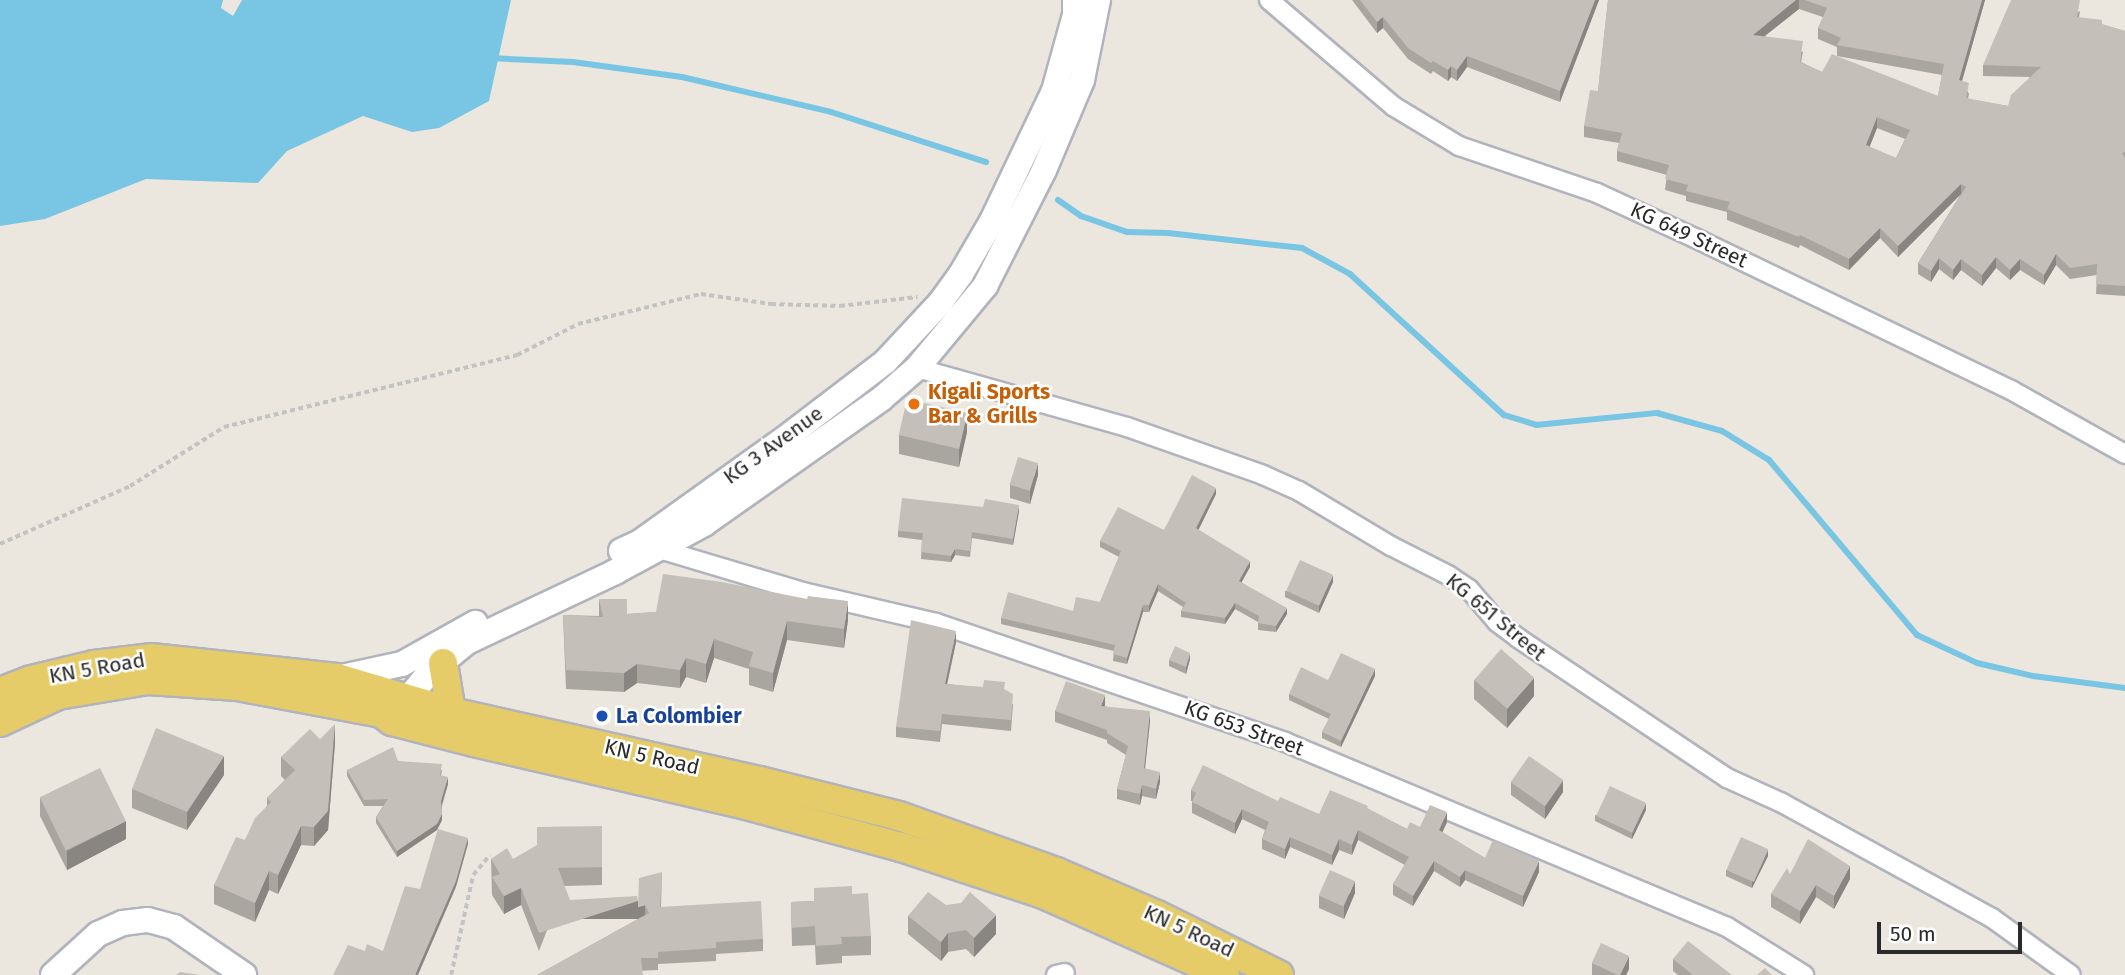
<!DOCTYPE html>
<style>
body{margin:0}
#map{position:relative;width:2125px;height:975px;overflow:hidden;background:#ebe6de;font-family:"Fira Sans",sans-serif}
div>[style]{position:absolute}
.water>*{inset:0;background:#79c5e4}
.stream>*{height:6px;margin:-3px;padding:0 3px;transform-origin:3px;border-radius:3px;background:#79c5e4}
.path>*{height:3.5px;margin-top:-1.75px;transform-origin:0;background:repeating-linear-gradient(90deg,#c3c3c3 0 5px,transparent 0 8.5px)}
.roads{filter:drop-shadow(2px 0 #b1b3bd) drop-shadow(-2px 0 #b1b3bd) drop-shadow(0 2px #b1b3bd) drop-shadow(0 -2px #b1b3bd)}
.minor>*{height:18px;margin:-9px;padding:0 9px;transform-origin:9px;border-radius:9px;background:#fff}
.secondary>*{height:24px;margin:-12px;padding:0 12px;transform-origin:12px;border-radius:12px;background:#fff}
.primary>*{height:28px;margin:-14px;padding:0 14px;transform-origin:14px;border-radius:14px;background:#e5cc69}
.wall>*{inset:0;background:#a9a59f}
.shaded-wall>*{inset:0;background:#898682;transform-origin:0 0}
.building>*{inset:0;background:#c4c0b9;transform-origin:0 0}
.dots>*{width:19px;height:19px;translate:-50% -50%;box-sizing:border-box;border:4px solid #fff;border-radius:50%}
span{translate:-50% -50%;white-space:nowrap;text-align:center;line-height:1.15;-webkit-text-stroke:5px #fff;paint-order:stroke}
.street-label{font-size:21px;color:#2a2a2a}
.food-label{font-size:21px;color:#c56008;font-weight:700}
.left{translate:0 -50%;text-align:left}
.transit-label{font-size:21px;color:#164399;font-weight:700}
.scale{position:absolute;left:1877px;top:922px;width:145px;height:32px;box-sizing:border-box;border:4px solid #2a2a2a;border-top:0;padding-left:9px;font-size:21px;line-height:24px;white-space:nowrap;color:#2a2a2a;-webkit-text-stroke:5px #fff;paint-order:stroke}
</style>
<div id="map">
<div class="water">
<div style="clip-path:polygon(0 0,223px 0,221px 8px,233px 16px,242px 0,511px 0,489px 101px,439px 128px,412px 132px,363px 116px,287px 151px,258px 183px,146px 179px,45px 219px,0 226px)"></div>
</div>
<div class="stream">
<div style="left:490px;top:58px;width:83px;rotate:2.8deg"></div>
<div style="left:573px;top:62px;width:110px;rotate:7.8deg"></div>
<div style="left:682px;top:77px;width:153px;rotate:13.2deg"></div>
<div style="left:831px;top:112px;width:163px;rotate:17.9deg"></div>
<div style="left:1058px;top:200px;width:28px;rotate:35deg"></div>
<div style="left:1081px;top:216px;width:49px;rotate:19.2deg"></div>
<div style="left:1127px;top:232px;width:41px;rotate:1.4deg"></div>
<div style="left:1168px;top:233px;width:135px;rotate:6.4deg"></div>
<div style="left:1302px;top:248px;width:55px;rotate:28.4deg"></div>
<div style="left:1350px;top:274px;width:209px;rotate:42.5deg"></div>
<div style="left:1504px;top:415px;width:34px;rotate:17deg"></div>
<div style="left:1536px;top:425px;width:122px;rotate:-5.7deg"></div>
<div style="left:1657px;top:413px;width:67px;rotate:15.5deg"></div>
<div style="left:1722px;top:431px;width:55px;rotate:31.7deg"></div>
<div style="left:1769px;top:460px;width:229px;rotate:49.8deg"></div>
<div style="left:1917px;top:635px;width:66px;rotate:25deg"></div>
<div style="left:1977px;top:663px;width:57px;rotate:13.1deg"></div>
<div style="left:2033px;top:676px;width:93px;rotate:7.4deg"></div>
</div>
<div class="path">
<div style="left:0;top:544px;width:142px;rotate:-24deg"></div>
<div style="left:130px;top:486px;width:111px;rotate:-32.1deg"></div>
<div style="left:224px;top:427px;width:302px;rotate:-13.8deg"></div>
<div style="left:517px;top:355px;width:68px;rotate:-26.9deg"></div>
<div style="left:578px;top:324px;width:127px;rotate:-13.7deg"></div>
<div style="left:701px;top:294px;width:71px;rotate:8.1deg"></div>
<div style="left:771px;top:304px;width:69px;rotate:1.7deg"></div>
<div style="left:840px;top:306px;width:78px;rotate:-6.7deg"></div>
<div style="left:451px;top:975px;width:102px;rotate:-77.6deg"></div>
<div style="left:473px;top:875px;width:26px;rotate:-50deg"></div>
</div>
<div class="roads">
<div class="minor">
<div style="left:1269px;top:0;width:163px;rotate:40.5deg"></div>
<div style="left:1393px;top:106px;width:77px;rotate:31.2deg"></div>
<div style="left:1459px;top:146px;width:146px;rotate:18.8deg"></div>
<div style="left:1597px;top:193px;width:108px;rotate:24.7deg"></div>
<div style="left:1695px;top:238px;width:351px;rotate:25.7deg"></div>
<div style="left:2011px;top:390px;width:131px;rotate:29.3deg"></div>
<div style="left:917px;top:368px;width:218px;rotate:15.7deg"></div>
<div style="left:1127px;top:427px;width:144px;rotate:19.4deg"></div>
<div style="left:1263px;top:475px;width:39px;rotate:24deg"></div>
<div style="left:1299px;top:491px;width:107px;rotate:30.9deg"></div>
<div style="left:1391px;top:546px;width:64px;rotate:27deg"></div>
<div style="left:1448px;top:575px;width:25px;rotate:34deg"></div>
<div style="left:1469px;top:589px;width:43px;rotate:49.7deg"></div>
<div style="left:1497px;top:622px;width:26px;rotate:37deg"></div>
<div style="left:1518px;top:638px;width:252px;rotate:33.8deg"></div>
<div style="left:1727px;top:778px;width:60px;rotate:24.4deg"></div>
<div style="left:1782px;top:803px;width:239px;rotate:28.7deg"></div>
<div style="left:1992px;top:918px;width:97px;rotate:35.8deg"></div>
<div style="left:659px;top:549px;width:150px;rotate:16.6deg"></div>
<div style="left:803px;top:592px;width:137px;rotate:13.1deg"></div>
<div style="left:936px;top:623px;width:369px;rotate:18.8deg"></div>
<div style="left:1285px;top:742px;width:479px;rotate:22.7deg"></div>
<div style="left:1727px;top:927px;width:91px;rotate:31.9deg"></div>
<div style="left:1056px;top:975px;width:9px;rotate:-13deg"></div>
</div>
<div class="secondary">
<div style="left:621px;top:551px;width:21px;rotate:-25deg"></div>
<div style="left:640px;top:542px;width:187px;rotate:-35.6deg"></div>
<div style="left:792px;top:433px;width:117px;rotate:-37.4deg"></div>
<div style="left:885px;top:362px;width:81px;rotate:-47deg"></div>
<div style="left:940px;top:303px;width:36px;rotate:-54deg"></div>
<div style="left:961px;top:274px;width:61px;rotate:-59.7deg"></div>
<div style="left:992px;top:221px;width:144px;rotate:-64.5deg"></div>
<div style="left:1054px;top:91px;width:79px;rotate:-74.6deg"></div>
<div style="left:1075px;top:15px;width:15px;rotate:-90deg"></div>
<div style="left:337px;top:678px;width:66px;rotate:-12.2deg"></div>
<div style="left:402px;top:664px;width:84px;rotate:-29.3deg"></div>
<div style="left:396px;top:713px;width:50px;rotate:-50.6deg"></div>
<div style="left:428px;top:674px;width:50px;rotate:-39.4deg"></div>
<div style="left:467px;top:642px;width:164px;rotate:-25.3deg"></div>
<div style="left:615px;top:572px;width:101px;rotate:-28.3deg"></div>
<div style="left:704px;top:524px;width:217px;rotate:-35.2deg"></div>
<div style="left:881px;top:399px;width:48px;rotate:-40.7deg"></div>
<div style="left:917px;top:368px;width:107px;rotate:-50.3deg"></div>
<div style="left:985px;top:286px;width:130px;rotate:-63deg"></div>
<div style="left:1044px;top:170px;width:98px;rotate:-67.1deg"></div>
<div style="left:1082px;top:80px;width:82px;rotate:-78.7deg"></div>
<div style="left:53px;top:975px;width:61px;rotate:-42.3deg"></div>
<div style="left:98px;top:934px;width:27px;rotate:-24deg"></div>
<div style="left:123px;top:923px;width:25px;rotate:-7deg"></div>
<div style="left:148px;top:920px;width:27px;rotate:15deg"></div>
<div style="left:174px;top:927px;width:85px;rotate:34.4deg"></div>
</div>
<div class="primary">
<div style="left:443px;top:663px;width:50px;rotate:80.7deg"></div>
<div style="left:0;top:692px;width:33px;rotate:-21deg"></div>
<div style="left:31px;top:680px;width:65px;rotate:-13.4deg"></div>
<div style="left:94px;top:665px;width:57px;rotate:-7deg"></div>
<div style="left:151px;top:658px;width:187px;rotate:6.1deg"></div>
<div style="left:337px;top:678px;width:119px;rotate:16.6deg"></div>
<div style="left:451px;top:712px;width:317px;rotate:12.6deg"></div>
<div style="left:760px;top:781px;width:143px;rotate:14.1deg"></div>
<div style="left:899px;top:816px;width:167px;rotate:19.6deg"></div>
<div style="left:1056px;top:872px;width:110px;rotate:23.1deg"></div>
<div style="left:1157px;top:915px;width:136px;rotate:26.2deg"></div>
<div style="left:0;top:722px;width:64px;rotate:-25deg"></div>
<div style="left:58px;top:695px;width:91px;rotate:-9.5deg"></div>
<div style="left:148px;top:680px;width:89px;rotate:3.9deg"></div>
<div style="left:237px;top:686px;width:147px;rotate:10.6deg"></div>
<div style="left:381px;top:713px;width:14px;rotate:36deg"></div>
<div style="left:392px;top:721px;width:85px;rotate:14.4deg"></div>
<div style="left:474px;top:742px;width:279px;rotate:13deg"></div>
<div style="left:746px;top:805px;width:161px;rotate:15.2deg"></div>
<div style="left:901px;top:847px;width:150px;rotate:18.3deg"></div>
<div style="left:1043px;top:894px;width:199px;rotate:24deg"></div>
</div>
</div>
<div class="wall">
<div style="clip-path:polygon(1352px 0,1599px 0,1560px 102px,1467px 67px,1457px 81px,1451px 77px,1448px 81px,1433px 71px,1431px 74px,1408px 59px,1383px 28px,1377px 33px)"></div>
<div style="clip-path:polygon(evenodd,1608px 0,1985px 0,1962px 81px,1969px 94px,1968px 99px,2008px 106px,2030px 77px,1983px 76px,1983px 65px,2080px 11px,2079px 18px,2125px 31px,2125px 296px,2096px 294px,2097px 275px,2070px 279px,2056px 265px,2044px 285px,2020px 270px,2010px 280px,1996px 268px,1982px 286px,1961px 270px,1953px 280px,1939px 269px,1931px 282px,1918px 274px,1918px 263px,1961px 194px,1898px 257px,1880px 238px,1849px 270px,1800px 245px,1799px 248px,1727px 220px,1727px 212px,1686px 201px,1686px 196px,1665px 190px,1667px 175px,1617px 161px,1617px 151px,1619px 143px,1584px 137px,1584px 126px,1598px 91px,1608px 0,1799px 9px,1823px 17px,1818px 28px,1818px 39px,1837px 47px,1837px 56px,1942px 75px,1938px 96px,1822px 72px,1801px 62px,1803px 52px,1765px 36px,1799px 9px,1608px 0,1877px 128px,1905px 139px,1896px 158px,1869px 147px,1877px 128px)"></div>
<div style="clip-path:polygon(967px 432px,959px 467px,899px 454px,899px 435px)"></div>
<div style="clip-path:polygon(1038px 475px,1030px 504px,1010px 498px,1010px 485px)"></div>
<div style="clip-path:polygon(1216px 494px,1198px 530px,1250px 567px,1241px 582px,1287px 614px,1276px 632px,1258px 630px,1258px 622px,1235px 609px,1225px 624px,1181px 617px,1181px 611px,1183px 607px,1158px 591px,1149px 612px,1143px 612px,1127px 664px,1113px 661px,1114px 651px,1001px 624px,1001px 618px,1073px 611px,1100px 602px,1119px 557px,1100px 547px,1100px 541px,1164px 530px)"></div>
<div style="clip-path:polygon(1019px 511px,1013px 545px,972px 538px,970px 557px,955px 555px,951px 562px,921px 559px,922px 540px,898px 537px,898px 531px)"></div>
<div style="clip-path:polygon(1333px 582px,1319px 613px,1285px 597px,1285px 591px)"></div>
<div style="clip-path:polygon(599px 599px,627px 614px,656px 612px,848px 620px,844px 648px,787px 640px,773px 692px,749px 685px,749px 669px,714px 658px,706px 683px,686px 677px,680px 688px,637px 683px,624px 692px,566px 689px,563px 615px,599px 616px)"></div>
<div style="clip-path:polygon(956px 642px,947px 684px,1005px 690px,1013px 705px,1011px 731px,942px 724px,940px 742px,896px 737px,896px 727px)"></div>
<div style="clip-path:polygon(1190px 659px,1186px 674px,1169px 666px,1169px 660px)"></div>
<div style="clip-path:polygon(1375px 676px,1341px 747px,1322px 738px,1322px 732px,1329px 719px,1289px 700px,1289px 694px,1328px 680px)"></div>
<div style="clip-path:polygon(1474px 680px,1534px 696px,1507px 728px,1474px 699px)"></div>
<div style="clip-path:polygon(1105px 705px,1104px 706px,1150px 721px,1145px 768px,1160px 782px,1156px 799px,1142px 796px,1140px 805px,1117px 799px,1117px 789px,1126px 755px,1107px 743px,1107px 740px,1055px 722px,1055px 711px)"></div>
<div style="clip-path:polygon(320px 739px,335px 743px,328px 830px,314px 846px,301px 845px,278px 894px,269px 890px,255px 922px,214px 904px,214px 885px,245px 840px,267px 806px,267px 798px,285px 780px,281px 776px,281px 757px)"></div>
<div style="clip-path:polygon(398px 761px,442px 770px,441px 776px,448px 784px,442px 806px,442px 820px,437px 830px,397px 857px,376px 823px,376px 817px,383px 806px,364px 806px,347px 776px,347px 770px)"></div>
<div style="clip-path:polygon(224px 775px,187px 830px,132px 808px,132px 789px)"></div>
<div style="clip-path:polygon(1511px 782px,1563px 792px,1545px 819px,1511px 795px)"></div>
<div style="clip-path:polygon(1191px 790px,1278px 801px,1319px 814px,1368px 809px,1407px 829px,1447px 822px,1442px 832px,1485px 858px,1539px 872px,1523px 907px,1465px 880px,1460px 887px,1434px 871px,1413px 906px,1393px 895px,1393px 884px,1405px 865px,1358px 840px,1352px 855px,1339px 850px,1332px 865px,1290px 847px,1285px 859px,1262px 849px,1262px 839px,1265px 830px,1242px 819px,1235px 834px,1192px 813px,1192px 801px,1191px 801px)"></div>
<div style="clip-path:polygon(40px 797px,126px 839px,67px 870px,40px 816px)"></div>
<div style="clip-path:polygon(1646px 810px,1632px 839px,1595px 821px,1595px 815px)"></div>
<div style="clip-path:polygon(602px 826px,602px 885px,564px 886px,539px 951px,521px 905px,504px 914px,492px 895px,491px 859px,513px 859px)"></div>
<div style="clip-path:polygon(1768px 856px,1752px 888px,1726px 876px,1726px 870px)"></div>
<div style="clip-path:polygon(662px 872px,661px 907px,763px 939px,763px 951px,716px 954px,716px 961px,658px 964px,658px 970px,537px 975px,638px 919px)"></div>
<div style="clip-path:polygon(1790px 874px,1850px 879px,1834px 909px,1816px 897px,1800px 924px,1771px 907px,1771px 894px)"></div>
<div style="clip-path:polygon(814px 888px,852px 894px,871px 936px,871px 955px,842px 956px,842px 963px,816px 965px,815px 945px,792px 946px,791px 902px,814px 901px)"></div>
<div style="clip-path:polygon(1355px 893px,1344px 919px,1319px 908px,1319px 896px)"></div>
<div style="clip-path:polygon(946px 905px,996px 934px,974px 957px,966px 949px,948px 952px,941px 961px,908px 934px,908px 916px)"></div>
<div style="clip-path:polygon(1673px 959px,1732px 975px,1678px 975px,1673px 971px)"></div>
<div style="clip-path:polygon(1592px 963px,1629px 969px,1626px 975px,1592px 975px)"></div>
</div>
<div class="shaded-wall">
<div style="clip-path:polygon(1595px 0,1599px 0,1560px 102px,1560px 91px)"></div>
<div style="clip-path:polygon(1796px 0,1799px 0,1799px 9px,1753px 45px,1753px 35px)"></div>
<div style="clip-path:polygon(1982px 0,1985px 0,1959px 91px,1959px 80px)"></div>
<div style="clip-path:polygon(1383px 17px,1383px 28px,1377px 33px,1377px 22px)"></div>
<div style="clip-path:polygon(1467px 56px,1467px 67px,1457px 81px,1457px 70px)"></div>
<div style="clip-path:polygon(1451px 66px,1451px 77px,1448px 81px,1448px 70px)"></div>
<div style="clip-path:polygon(1877px 117px,1877px 128px,1866px 156px,1866px 145px)"></div>
<div style="clip-path:polygon(1961px 184px,1961px 194px,1898px 257px,1898px 246px)"></div>
<div style="clip-path:polygon(1880px 228px,1880px 238px,1849px 270px,1849px 259px)"></div>
<div style="clip-path:polygon(2056px 254px,2056px 265px,2044px 285px,2044px 275px)"></div>
<div style="clip-path:polygon(1996px 257px,1996px 268px,1982px 286px,1982px 275px)"></div>
<div style="clip-path:polygon(1939px 258px,1939px 269px,1931px 282px,1931px 271px)"></div>
<div style="clip-path:polygon(1961px 259px,1961px 270px,1953px 280px,1953px 270px)"></div>
<div style="clip-path:polygon(2020px 259px,2020px 270px,2010px 280px,2010px 270px)"></div>
<div style="clip-path:polygon(967px 413px,967px 432px,959px 467px,959px 448px)"></div>
<div style="clip-path:polygon(1038px 463px,1038px 475px,1030px 504px,1030px 491px)"></div>
<div style="clip-path:polygon(1216px 488px,1216px 494px,1196px 535px,1196px 528px)"></div>
<div style="clip-path:polygon(1019px 505px,1019px 511px,1013px 545px,1013px 539px)"></div>
<div style="clip-path:polygon(955px 549px,955px 555px,951px 562px,951px 556px)"></div>
<div style="clip-path:polygon(1250px 561px,1250px 567px,1239px 587px,1239px 581px)"></div>
<div style="clip-path:polygon(1333px 575px,1333px 582px,1319px 613px,1319px 606px)"></div>
<div style="clip-path:polygon(1158px 584px,1158px 591px,1149px 612px,1149px 605px)"></div>
<div style="clip-path:polygon(848px 601px,848px 620px,844px 648px,844px 629px)"></div>
<div style="clip-path:polygon(1235px 603px,1235px 609px,1225px 624px,1225px 618px)"></div>
<div style="clip-path:polygon(1143px 605px,1143px 612px,1127px 664px,1127px 658px)"></div>
<div style="clip-path:polygon(1287px 608px,1287px 614px,1276px 632px,1276px 626px)"></div>
<div style="clip-path:polygon(787px 621px,787px 640px,773px 692px,773px 673px)"></div>
<div style="clip-path:polygon(956px 631px,956px 642px,945px 694px,945px 684px)"></div>
<div style="clip-path:polygon(714px 639px,714px 658px,706px 683px,706px 664px)"></div>
<div style="clip-path:polygon(1190px 653px,1190px 659px,1186px 674px,1186px 667px)"></div>
<div style="clip-path:polygon(686px 658px,686px 677px,680px 688px,680px 670px)"></div>
<div style="clip-path:polygon(637px 664px,637px 683px,624px 692px,624px 673px)"></div>
<div style="clip-path:polygon(1375px 669px,1375px 676px,1341px 747px,1341px 741px)"></div>
<div style="clip-path:polygon(1534px 678px,1534px 696px,1507px 728px,1507px 709px)"></div>
<div style="clip-path:polygon(1105px 695px,1105px 705px,1101px 716px,1101px 706px)"></div>
<div style="clip-path:polygon(1150px 711px,1150px 721px,1144px 778px,1144px 768px)"></div>
<div style="clip-path:polygon(335px 724px,335px 743px,328px 830px,314px 846px,314px 827px)"></div>
<div style="clip-path:polygon(224px 756px,224px 775px,187px 830px,187px 812px)"></div>
<div style="clip-path:polygon(1160px 772px,1160px 782px,1156px 799px,1156px 789px)"></div>
<div style="clip-path:polygon(448px 777px,448px 784px,441px 807px,441px 801px)"></div>
<div style="clip-path:polygon(1563px 780px,1563px 792px,1545px 819px,1545px 806px)"></div>
<div style="clip-path:polygon(1142px 785px,1142px 796px,1140px 805px,1140px 794px)"></div>
<div style="clip-path:polygon(1646px 803px,1646px 810px,1632px 839px,1632px 833px)"></div>
<div style="clip-path:polygon(1242px 809px,1242px 819px,1235px 834px,1235px 823px)"></div>
<div style="clip-path:polygon(1447px 812px,1447px 822px,1439px 840px,1439px 830px)"></div>
<div style="clip-path:polygon(442px 814px,442px 820px,437px 830px,397px 857px,397px 851px)"></div>
<div style="clip-path:polygon(126px 821px,126px 839px,67px 870px,67px 851px)"></div>
<div style="clip-path:polygon(301px 826px,301px 845px,278px 894px,278px 875px)"></div>
<div style="clip-path:polygon(1358px 830px,1358px 840px,1352px 855px,1352px 845px)"></div>
<div style="clip-path:polygon(1290px 837px,1290px 847px,1285px 859px,1285px 849px)"></div>
<div style="clip-path:polygon(468px 838px,468px 844px,456px 887px,418px 975px,415px 975px)"></div>
<div style="clip-path:polygon(1339px 839px,1339px 850px,1332px 865px,1332px 855px)"></div>
<div style="clip-path:polygon(1768px 849px,1768px 856px,1752px 888px,1752px 881px)"></div>
<div style="clip-path:polygon(1434px 861px,1434px 871px,1413px 906px,1413px 896px)"></div>
<div style="clip-path:polygon(1539px 861px,1539px 872px,1523px 907px,1523px 896px)"></div>
<div style="clip-path:polygon(1850px 866px,1850px 879px,1834px 909px,1834px 896px)"></div>
<div style="clip-path:polygon(1465px 870px,1465px 880px,1460px 887px,1460px 877px)"></div>
<div style="clip-path:polygon(269px 871px,269px 890px,255px 922px,255px 903px)"></div>
<div style="clip-path:polygon(1355px 881px,1355px 893px,1344px 919px,1344px 906px)"></div>
<div style="clip-path:polygon(1816px 885px,1816px 897px,1800px 924px,1800px 911px)"></div>
<div style="clip-path:polygon(521px 888px,521px 905px,504px 914px,504px 896px)"></div>
<div style="left:638px;top:901px;width:18px;height:104px;rotate:90deg"></div>
<div style="clip-path:polygon(645px 905px,645px 917px,638px 919px,638px 907px)"></div>
<div style="clip-path:polygon(996px 915px,996px 934px,974px 957px,974px 938px)"></div>
<div style="clip-path:polygon(948px 933px,948px 952px,941px 961px,941px 942px)"></div>
<div style="clip-path:polygon(1629px 956px,1629px 969px,1626px 975px,1620px 975px)"></div>
</div>
<div class="building">
<div style="clip-path:polygon(1360px 0,1595px 0,1560px 91px,1467px 56px,1457px 70px,1451px 66px,1448px 70px,1433px 61px,1431px 63px,1408px 48px,1383px 17px,1377px 22px)"></div>
<div style="clip-path:polygon(evenodd,1608px 0,1796px 0,1753px 35px,1803px 41px,1800px 62px,1822px 72px,1832px 54px,1938px 96px,1944px 64px,1837px 45px,1841px 38px,1818px 28px,1827px 8px,1805px 0,1982px 0,1959px 80px,1969px 83px,1966px 98px,2008px 106px,2011px 95px,2041px 67px,1983px 65px,2011px 0,2080px 0,2077px 17px,2102px 20px,2102px 24px,2125px 31px,2125px 152px,2122px 153px,2125px 158px,2125px 286px,2096px 284px,2097px 264px,2070px 268px,2056px 254px,2044px 275px,2020px 259px,2010px 270px,1996px 257px,1982px 275px,1961px 259px,1953px 270px,1939px 258px,1931px 271px,1918px 263px,1966px 187px,1961px 184px,1898px 246px,1880px 228px,1849px 259px,1800px 235px,1799px 237px,1727px 209px,1730px 202px,1686px 191px,1688px 185px,1665px 179px,1669px 165px,1617px 151px,1622px 133px,1584px 126px,1590px 90px,1598px 91px,1608px 0,1877px 117px,1910px 130px,1896px 158px,1866px 145px,1877px 117px)"></div>
<div style="left:907px;top:399px;width:62px;height:37px;rotate:13deg"></div>
<div style="left:1018px;top:457px;width:21px;height:29px;rotate:17deg"></div>
<div style="clip-path:polygon(1192px 475px,1216px 488px,1196px 528px,1250px 561px,1239px 581px,1287px 608px,1276px 626px,1258px 623px,1259px 616px,1235px 603px,1225px 618px,1181px 611px,1186px 603px,1158px 584px,1149px 605px,1143px 605px,1127px 658px,1113px 654px,1115px 645px,1001px 618px,1008px 592px,1073px 611px,1076px 597px,1100px 602px,1121px 551px,1100px 541px,1118px 507px,1164px 530px)"></div>
<div style="clip-path:polygon(902px 498px,983px 507px,985px 499px,1019px 505px,1013px 539px,972px 532px,970px 551px,955px 549px,951px 556px,921px 552px,923px 533px,898px 531px)"></div>
<div style="left:1300px;top:560px;width:36px;height:34px;rotate:24deg"></div>
<div style="clip-path:polygon(663px 574px,722px 582px,807px 599px,808px 596px,848px 601px,844px 629px,787px 621px,773px 673px,749px 666px,753px 652px,714px 639px,706px 664px,686px 658px,680px 670px,637px 664px,624px 673px,566px 670px,563px 615px,603px 617px,599px 599px,627px 599px,627px 614px,656px 612px)"></div>
<div style="clip-path:polygon(911px 620px,956px 631px,945px 684px,983px 687px,984px 680px,1005px 682px,1004px 689px,1013px 694px,1011px 720px,942px 714px,940px 731px,896px 727px)"></div>
<div style="clip-path:polygon(1175px 646px,1190px 653px,1186px 667px,1169px 660px)"></div>
<div style="left:1501px;top:649px;width:44px;height:41px;rotate:41deg"></div>
<div style="clip-path:polygon(1341px 653px,1375px 669px,1341px 741px,1322px 732px,1331px 714px,1289px 694px,1301px 667px,1328px 680px)"></div>
<div style="clip-path:polygon(1066px 681px,1105px 695px,1101px 706px,1150px 711px,1144px 768px,1160px 772px,1156px 789px,1142px 785px,1140px 794px,1117px 789px,1128px 746px,1107px 733px,1107px 730px,1055px 711px)"></div>
<div style="clip-path:polygon(335px 724px,328px 811px,314px 827px,301px 826px,278px 875px,269px 871px,255px 903px,214px 885px,236px 837px,245px 840px,255px 818px,271px 802px,267px 798px,295px 770px,281px 757px,310px 729px,320px 739px)"></div>
<div style="clip-path:polygon(156px 728px,224px 756px,187px 812px,132px 789px)"></div>
<div style="clip-path:polygon(393px 747px,398px 761px,442px 764px,440px 775px,448px 777px,441px 801px,442px 814px,437px 824px,397px 851px,376px 817px,388px 799px,364px 800px,347px 770px)"></div>
<div style="left:1529px;top:756px;width:42px;height:32px;rotate:35deg"></div>
<div style="clip-path:polygon(1203px 765px,1278px 801px,1280px 797px,1319px 814px,1330px 790px,1368px 806px,1367px 808px,1407px 829px,1410px 822px,1420px 827px,1430px 805px,1447px 812px,1439px 830px,1485px 858px,1493px 840px,1539px 861px,1523px 896px,1465px 870px,1460px 877px,1434px 861px,1413px 896px,1393px 884px,1409px 857px,1358px 830px,1352px 845px,1339px 839px,1332px 855px,1290px 837px,1285px 849px,1262px 839px,1269px 822px,1242px 809px,1235px 823px,1192px 802px,1196px 793px,1191px 790px)"></div>
<div style="left:100px;top:768px;width:59px;height:67px;rotate:64deg"></div>
<div style="left:1610px;top:786px;width:40px;height:33px;rotate:25deg"></div>
<div style="clip-path:polygon(602px 826px,602px 867px,558px 868px,570px 900px,637px 896px,638px 901px,539px 933px,521px 888px,504px 896px,492px 877px,500px 874px,491px 859px,507px 848px,513px 859px,537px 845px,537px 827px)"></div>
<div style="clip-path:polygon(438px 829px,468px 838px,456px 881px,415px 975px,333px 975px,348px 945px,365px 951px,367px 944px,383px 951px,405px 886px,420px 889px)"></div>
<div style="left:1741px;top:837px;width:30px;height:36px;rotate:24deg"></div>
<div style="clip-path:polygon(1808px 839px,1850px 866px,1834px 896px,1816px 885px,1800px 911px,1771px 894px,1787px 868px,1790px 874px)"></div>
<div style="left:1330px;top:870px;width:27px;height:28px;rotate:24deg"></div>
<div style="clip-path:polygon(662px 872px,660px 907px,761px 901px,763px 939px,716px 942px,716px 948px,658px 952px,658px 958px,641px 958px,643px 975px,537px 975px,649px 913px,645px 905px,638px 907px,639px 878px)"></div>
<div style="clip-path:polygon(852px 886px,852px 894px,868px 893px,871px 936px,841px 937px,842px 944px,816px 946px,815px 926px,792px 928px,791px 902px,814px 901px,814px 888px)"></div>
<div style="clip-path:polygon(928px 892px,946px 905px,961px 903px,970px 892px,996px 915px,974px 938px,966px 930px,948px 933px,941px 942px,908px 916px)"></div>
<div style="clip-path:polygon(1688px 941px,1732px 975px,1693px 975px,1673px 959px)"></div>
<div style="left:1601px;top:943px;width:31px;height:22px;rotate:25deg"></div>
<div style="clip-path:polygon(1765px 968px,1772px 975px,1757px 975px)"></div>
<div style="clip-path:polygon(180px 972px,200px 975px,176px 975px)"></div>
</div>
<div class="dots">
<div style="left:914px;top:404px;background:#e8710a"></div>
<div style="left:602px;top:716px;background:#1a4fb4"></div>
</div>
<div class="street-label">
<span style="left:1689px;top:235px;rotate:25deg">KG 649 Street</span>
<span style="left:773px;top:445px;rotate:-36deg">KG 3 Avenue</span>
<span style="left:1496px;top:617px;rotate:40deg">KG 651 Street</span>
<span style="left:97px;top:668px;rotate:-10deg">KN 5 Road</span>
<span style="left:1244px;top:728px;rotate:20deg">KG 653 Street</span>
<span style="left:652px;top:757px;rotate:13deg">KN 5 Road</span>
<span style="left:1189px;top:931px;rotate:25deg">KN 5 Road</span>
</div>
<div class="food-label">
<span class="left" style="left:928px;top:404px">Kigali Sports<br>Bar &amp; Grills</span>
</div>
<div class="transit-label">
<span class="left" style="left:616px;top:716px">La Colombier</span>
</div>
<div class="scale">50 m</div>
</div>
